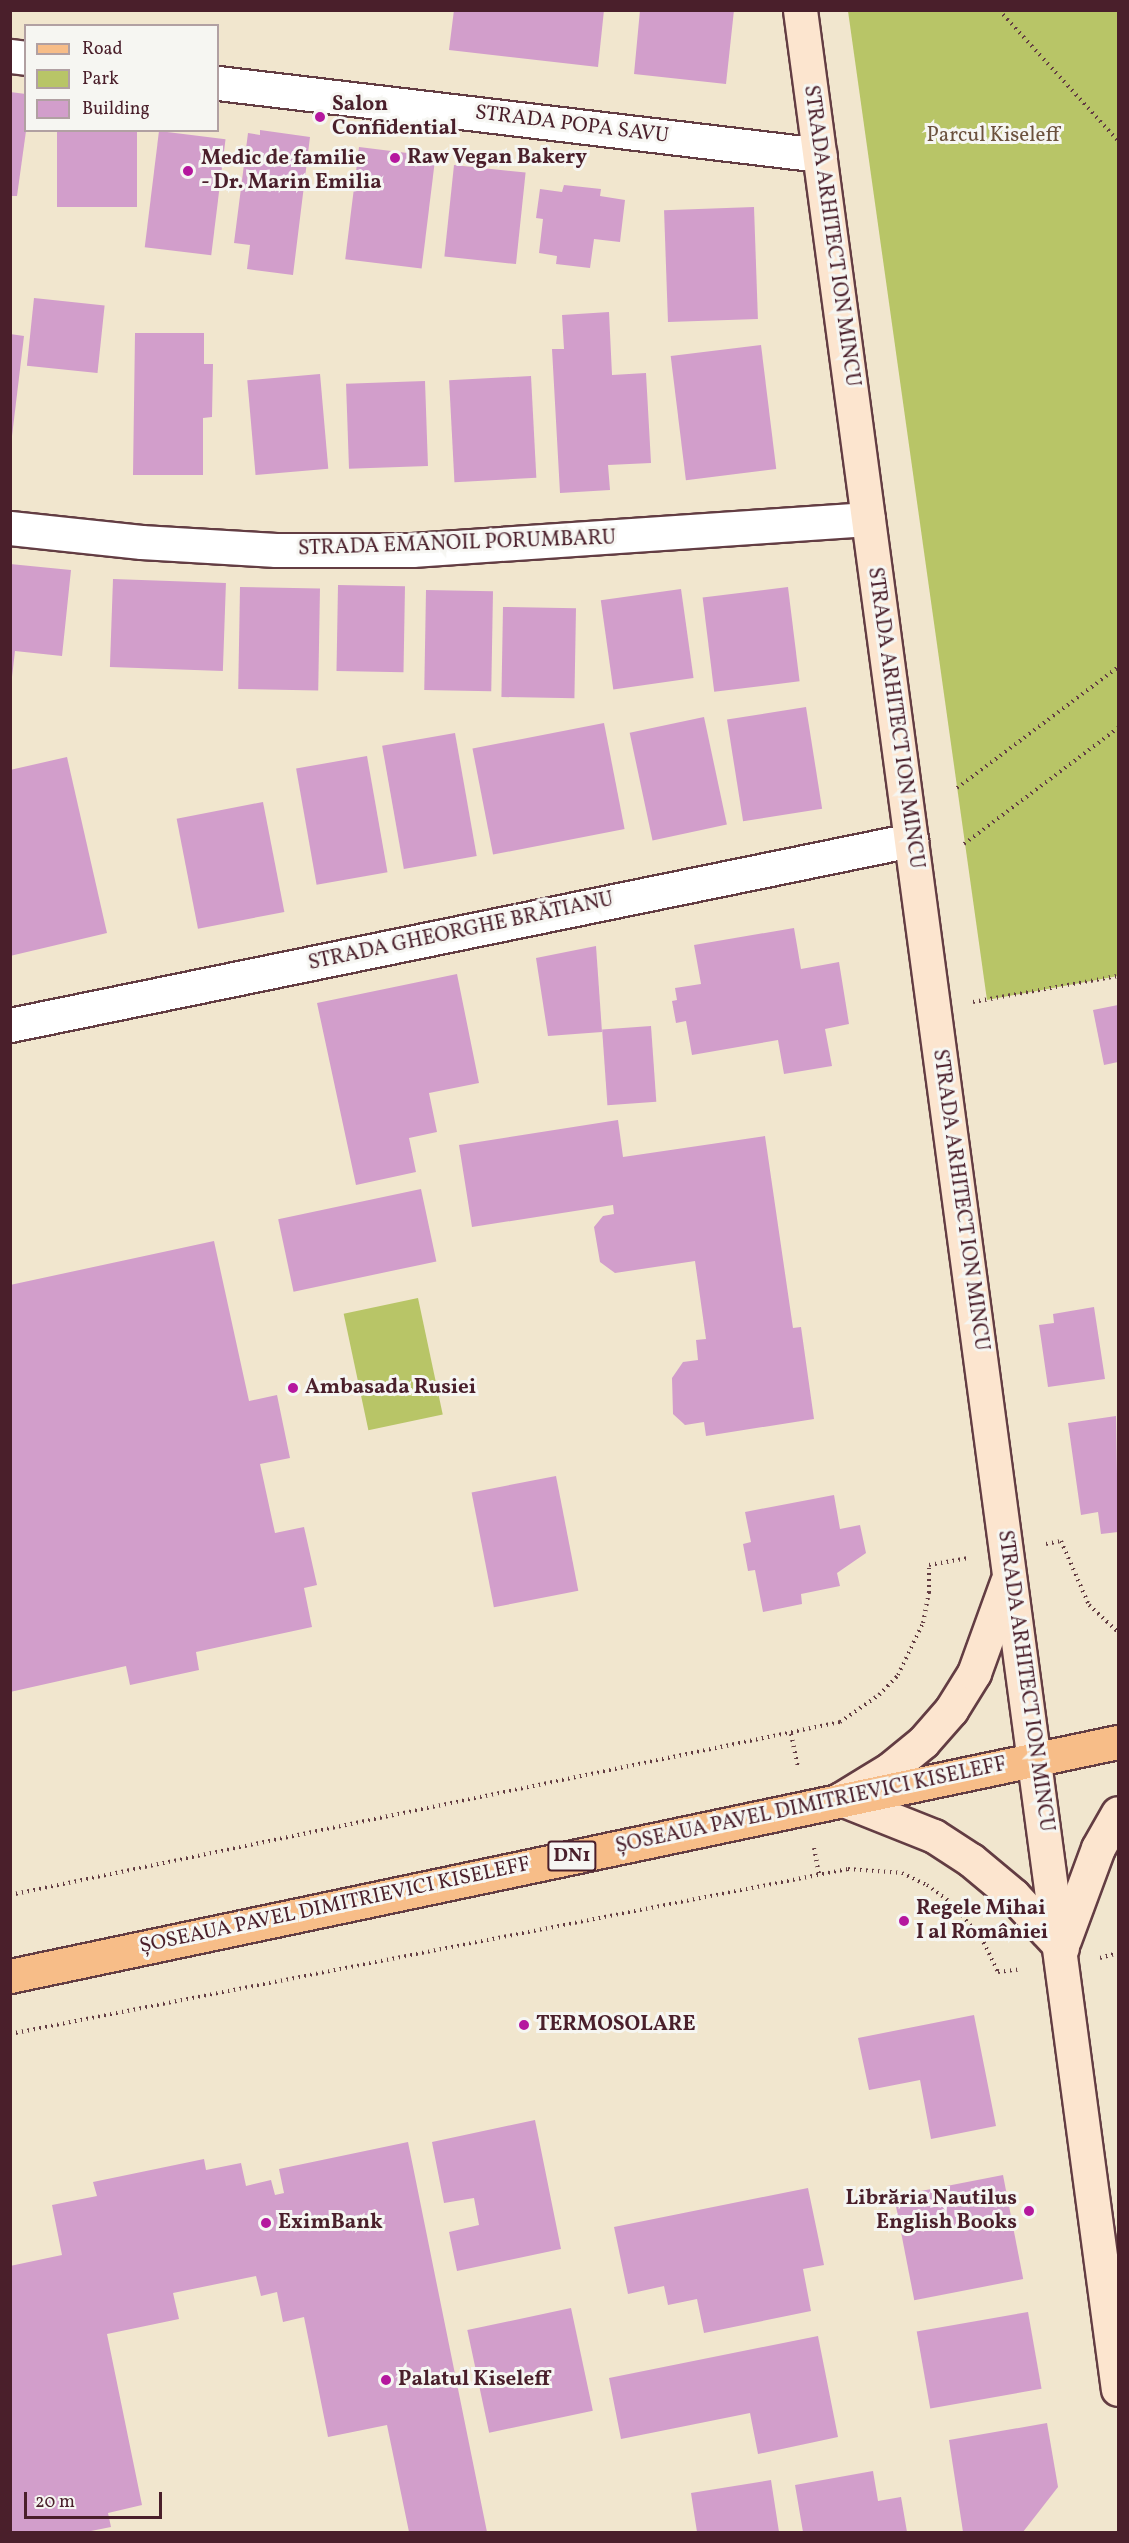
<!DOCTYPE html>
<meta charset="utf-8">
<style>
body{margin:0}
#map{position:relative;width:1129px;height:2543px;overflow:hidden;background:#f1e6ce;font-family:Vollkorn,serif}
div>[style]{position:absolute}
.green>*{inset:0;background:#b8c567;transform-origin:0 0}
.building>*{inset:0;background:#d29ecb;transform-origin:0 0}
.path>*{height:4px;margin-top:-2px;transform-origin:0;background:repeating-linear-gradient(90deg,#633d43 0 1.5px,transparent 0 6px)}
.roads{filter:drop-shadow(2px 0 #633d43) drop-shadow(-2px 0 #633d43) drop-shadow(0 2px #633d43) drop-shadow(0 -2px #633d43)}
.minor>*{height:33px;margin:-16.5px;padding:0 16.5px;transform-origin:16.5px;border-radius:16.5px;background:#fff}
.secondary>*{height:33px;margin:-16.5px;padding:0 16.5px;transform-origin:16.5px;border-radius:16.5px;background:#fce5cf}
.primary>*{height:33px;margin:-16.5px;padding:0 16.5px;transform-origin:16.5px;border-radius:16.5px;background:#f7bd88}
.dots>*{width:16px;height:16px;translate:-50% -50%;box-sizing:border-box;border:3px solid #f6f6f2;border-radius:50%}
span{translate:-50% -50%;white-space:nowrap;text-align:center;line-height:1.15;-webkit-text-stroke:6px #f6f6f2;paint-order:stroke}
.shield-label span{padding:2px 4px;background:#f6f6f2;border:2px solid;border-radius:4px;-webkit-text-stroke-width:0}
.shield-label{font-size:20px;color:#4a1f2b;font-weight:700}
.poi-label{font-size:21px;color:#4a1f2b;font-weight:700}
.left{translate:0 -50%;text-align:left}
.right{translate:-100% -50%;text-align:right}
.street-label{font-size:21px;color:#4a1f2b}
.park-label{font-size:21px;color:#6b513d}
.frame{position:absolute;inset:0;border:12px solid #4a1f2b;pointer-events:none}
.legend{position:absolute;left:24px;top:24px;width:195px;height:108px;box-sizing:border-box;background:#f6f6f2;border:2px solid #b1a0a2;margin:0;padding:8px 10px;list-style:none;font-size:18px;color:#4a1f2b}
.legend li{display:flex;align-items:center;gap:12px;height:30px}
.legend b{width:30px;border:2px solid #b1a0a2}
.scale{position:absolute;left:24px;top:2492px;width:138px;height:27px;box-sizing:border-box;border:3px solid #4a1f2b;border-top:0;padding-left:8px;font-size:18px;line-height:21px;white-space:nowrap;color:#4a1f2b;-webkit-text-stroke:4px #f6f6f2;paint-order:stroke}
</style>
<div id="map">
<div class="green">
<div style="clip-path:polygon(848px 11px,1118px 11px,1118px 976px,987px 1000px)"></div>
<div style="left:418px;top:1298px;width:119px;height:76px;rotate:78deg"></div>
</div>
<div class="building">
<div style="clip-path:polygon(454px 10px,604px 10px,598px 67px,449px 50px)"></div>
<div style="clip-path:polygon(640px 10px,734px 10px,726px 84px,634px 74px)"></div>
<div style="clip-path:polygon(10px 92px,26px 94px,26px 131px,17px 196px,10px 196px)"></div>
<div style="left:57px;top:130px;width:80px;height:77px"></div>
<div style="clip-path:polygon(260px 130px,310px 137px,293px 275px,247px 269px,250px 245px,234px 243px,248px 133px,260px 135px)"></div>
<div style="left:159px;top:131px;width:67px;height:117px;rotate:7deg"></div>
<div style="left:359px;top:147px;width:77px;height:113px;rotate:7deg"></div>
<div style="left:454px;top:165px;width:72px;height:92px;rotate:6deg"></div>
<div style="clip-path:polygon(564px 185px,601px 189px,600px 196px,625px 200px,620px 242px,594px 239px,590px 268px,556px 264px,557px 256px,539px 253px,543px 219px,536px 218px,540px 189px,562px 192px)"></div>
<div style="left:754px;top:207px;width:112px;height:90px;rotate:88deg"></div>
<div style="left:34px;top:298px;width:71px;height:68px;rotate:6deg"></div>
<div style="clip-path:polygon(609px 312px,612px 375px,646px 373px,651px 463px,608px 465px,610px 490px,560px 493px,552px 349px,564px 349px,562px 315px)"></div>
<div style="clip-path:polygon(135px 333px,204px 333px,204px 364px,213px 364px,212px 417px,203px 418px,203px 475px,133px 475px)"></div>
<div style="clip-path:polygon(10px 334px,24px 336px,12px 436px,10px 436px)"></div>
<div style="left:761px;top:345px;width:125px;height:91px;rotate:83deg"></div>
<div style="left:320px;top:374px;width:95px;height:73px;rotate:85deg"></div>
<div style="left:531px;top:376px;width:102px;height:82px;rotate:87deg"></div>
<div style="left:425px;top:381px;width:85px;height:79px;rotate:88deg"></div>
<div style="clip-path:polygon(10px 564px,71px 570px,62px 656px,15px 651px,12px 677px)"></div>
<div style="left:113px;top:579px;width:113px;height:88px;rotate:2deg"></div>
<div style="left:338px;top:585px;width:67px;height:86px;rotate:1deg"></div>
<div style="left:240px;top:587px;width:80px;height:102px;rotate:1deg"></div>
<div style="left:788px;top:587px;width:95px;height:86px;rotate:83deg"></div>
<div style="left:681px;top:589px;width:90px;height:81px;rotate:82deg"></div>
<div style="left:426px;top:590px;width:67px;height:100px;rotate:1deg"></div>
<div style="left:503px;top:607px;width:73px;height:90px;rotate:1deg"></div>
<div style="left:806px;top:707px;width:103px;height:80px;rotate:81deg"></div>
<div style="left:704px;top:717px;width:110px;height:76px;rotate:78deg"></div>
<div style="left:604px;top:723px;width:108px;height:134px;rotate:79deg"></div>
<div style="left:455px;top:733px;width:125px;height:74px;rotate:80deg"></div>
<div style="left:367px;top:756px;width:118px;height:72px;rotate:80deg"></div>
<div style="clip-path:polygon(67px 757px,107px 933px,10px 956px,10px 770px)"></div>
<div style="left:263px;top:802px;width:112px;height:88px;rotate:79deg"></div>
<div style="clip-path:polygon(794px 928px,801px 969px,839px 962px,849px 1024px,825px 1029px,832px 1066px,784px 1074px,778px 1040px,692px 1055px,686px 1021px,676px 1023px,672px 1001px,677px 1000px,675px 988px,701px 984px,694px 945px)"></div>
<div style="clip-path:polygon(596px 946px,602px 1032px,548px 1036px,536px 958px)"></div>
<div style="clip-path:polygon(457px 974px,479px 1083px,429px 1093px,437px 1132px,409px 1138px,416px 1172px,356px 1185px,317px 1003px)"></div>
<div style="clip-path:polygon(1118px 1005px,1118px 1062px,1104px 1065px,1093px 1010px)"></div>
<div style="left:651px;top:1026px;width:76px;height:49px;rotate:86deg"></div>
<div style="clip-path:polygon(618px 1120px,623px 1157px,765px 1136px,793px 1328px,801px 1327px,814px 1419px,706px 1436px,704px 1422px,685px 1425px,673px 1414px,672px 1378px,683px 1362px,698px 1360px,696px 1340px,706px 1339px,695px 1261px,615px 1273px,600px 1262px,594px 1227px,603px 1216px,614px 1214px,613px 1205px,472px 1227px,459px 1145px)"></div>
<div style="left:421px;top:1189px;width:74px;height:146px;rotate:78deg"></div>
<div style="clip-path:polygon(214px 1241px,249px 1401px,277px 1395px,290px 1458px,260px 1464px,275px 1533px,304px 1527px,317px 1585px,304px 1588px,312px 1627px,196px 1652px,199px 1670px,130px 1685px,126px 1666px,10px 1692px,10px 1285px)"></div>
<div style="clip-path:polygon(1094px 1307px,1105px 1379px,1048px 1387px,1039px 1325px,1054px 1323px,1053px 1314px)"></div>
<div style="clip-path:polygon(1116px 1416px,1118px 1532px,1101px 1534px,1098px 1512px,1081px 1515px,1068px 1423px)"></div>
<div style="left:556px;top:1476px;width:117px;height:86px;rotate:79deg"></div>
<div style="clip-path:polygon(834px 1495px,840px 1529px,860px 1525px,866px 1553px,837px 1573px,840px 1586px,801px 1594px,802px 1604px,763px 1612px,755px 1570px,748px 1571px,743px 1544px,751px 1542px,745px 1512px)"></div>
<div style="clip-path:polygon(974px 2015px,996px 2126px,931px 2139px,920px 2080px,869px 2090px,858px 2038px)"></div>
<div style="clip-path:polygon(535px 2120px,561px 2249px,457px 2271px,449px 2232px,479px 2225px,474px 2198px,444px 2203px,432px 2142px)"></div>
<div style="clip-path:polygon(408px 2142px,487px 2532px,409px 2532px,387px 2425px,328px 2437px,304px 2317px,283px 2322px,277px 2292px,261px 2296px,256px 2276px,173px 2293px,179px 2319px,107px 2334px,142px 2505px,108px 2513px,111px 2527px,86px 2532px,10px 2532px,10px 2266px,62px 2255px,52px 2205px,97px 2196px,93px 2182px,204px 2159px,206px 2170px,241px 2163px,246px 2186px,271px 2180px,275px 2195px,284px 2193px,279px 2169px)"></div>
<div style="left:1003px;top:2175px;width:106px;height:111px;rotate:79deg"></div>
<div style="clip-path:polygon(808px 2188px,824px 2265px,803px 2269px,811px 2311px,704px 2333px,697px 2299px,668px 2305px,664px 2286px,628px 2294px,614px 2227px)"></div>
<div style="left:571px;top:2308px;width:105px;height:106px;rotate:78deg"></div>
<div style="left:1028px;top:2312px;width:78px;height:113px;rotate:80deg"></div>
<div style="clip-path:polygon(818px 2336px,838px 2437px,758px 2454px,750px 2413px,621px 2439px,609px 2378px)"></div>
<div style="clip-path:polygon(1047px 2423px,1058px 2487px,1023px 2532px,963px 2532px,949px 2440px)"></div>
<div style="clip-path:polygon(873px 2471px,878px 2501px,901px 2497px,907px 2532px,803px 2532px,795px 2485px)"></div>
<div style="clip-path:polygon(771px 2480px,779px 2532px,697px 2532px,691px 2493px)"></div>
</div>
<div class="path">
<div style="left:999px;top:10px;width:177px;rotate:47.7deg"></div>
<div style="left:957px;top:788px;width:201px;rotate:-36.9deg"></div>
<div style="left:964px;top:844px;width:193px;rotate:-37deg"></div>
<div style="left:973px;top:1002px;width:147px;rotate:-10.2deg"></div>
<div style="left:1046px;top:1544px;width:15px;rotate:-11deg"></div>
<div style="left:1061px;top:1541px;width:70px;rotate:66.4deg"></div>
<div style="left:1089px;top:1605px;width:40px;rotate:43deg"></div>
<div style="left:791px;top:1734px;width:35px;rotate:78deg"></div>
<div style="left:814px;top:1848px;width:26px;rotate:79deg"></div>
<div style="left:10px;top:1895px;width:848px;rotate:-11.77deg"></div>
<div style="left:840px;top:1722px;width:47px;rotate:-34.7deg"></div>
<div style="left:879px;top:1695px;width:28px;rotate:-46deg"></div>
<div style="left:898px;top:1675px;width:58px;rotate:-64.3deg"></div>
<div style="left:923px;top:1623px;width:31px;rotate:-79deg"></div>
<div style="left:929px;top:1593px;width:28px;rotate:-90deg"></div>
<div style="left:929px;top:1565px;width:40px;rotate:-10deg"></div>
<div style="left:1100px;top:1958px;width:19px;rotate:-16deg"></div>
<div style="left:10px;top:2034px;width:854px;rotate:-11.14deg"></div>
<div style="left:848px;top:1869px;width:54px;rotate:4.2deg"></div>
<div style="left:902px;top:1873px;width:28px;rotate:26deg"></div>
<div style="left:927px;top:1885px;width:29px;rotate:36deg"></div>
<div style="left:950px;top:1902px;width:47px;rotate:48.5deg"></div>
<div style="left:981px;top:1937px;width:39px;rotate:64deg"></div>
<div style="left:998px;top:1972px;width:23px;rotate:-7deg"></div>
</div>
<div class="roads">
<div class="minor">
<div style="left:10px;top:56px;width:16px;rotate:7deg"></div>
<div style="left:218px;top:83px;width:606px;rotate:6.82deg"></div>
<div style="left:10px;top:528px;width:132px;rotate:6.1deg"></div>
<div style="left:141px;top:542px;width:135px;rotate:3.4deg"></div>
<div style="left:276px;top:550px;width:136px"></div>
<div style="left:412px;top:550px;width:457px;rotate:-3.9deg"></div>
<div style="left:10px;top:1025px;width:920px;rotate:-11.6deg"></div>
</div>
<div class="secondary">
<div style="left:800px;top:10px;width:2400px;rotate:82.39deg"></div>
<div style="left:841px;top:1799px;width:57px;rotate:-31.5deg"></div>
<div style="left:890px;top:1769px;width:43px;rotate:-39.3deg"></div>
<div style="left:923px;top:1742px;width:43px;rotate:-48.8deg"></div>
<div style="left:951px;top:1710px;width:44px;rotate:-58.1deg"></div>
<div style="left:974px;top:1673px;width:97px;rotate:-70.1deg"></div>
<div style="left:841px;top:1799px;width:100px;rotate:21.7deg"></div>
<div style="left:934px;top:1836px;width:44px;rotate:33deg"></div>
<div style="left:971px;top:1860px;width:55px;rotate:39.8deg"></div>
<div style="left:1013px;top:1895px;width:72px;rotate:47.2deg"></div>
<div style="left:1064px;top:1940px;width:98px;rotate:-69.7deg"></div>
<div style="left:1098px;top:1848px;width:40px;rotate:-60.3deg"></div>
</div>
<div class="primary">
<div style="left:10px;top:1976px;width:1132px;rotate:-11.93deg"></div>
</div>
</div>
<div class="dots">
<div style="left:320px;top:117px;background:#b5179e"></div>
<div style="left:395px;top:158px;background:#b5179e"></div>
<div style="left:188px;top:171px;background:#b5179e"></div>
<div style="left:293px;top:1388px;background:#b5179e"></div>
<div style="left:904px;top:1921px;background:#b5179e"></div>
<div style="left:524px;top:2025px;background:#b5179e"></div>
<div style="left:1029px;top:2211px;background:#b5179e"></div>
<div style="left:266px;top:2223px;background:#b5179e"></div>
<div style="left:386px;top:2380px;background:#b5179e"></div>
</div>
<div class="shield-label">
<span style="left:572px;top:1856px">DN1</span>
</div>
<div class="poi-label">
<span class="left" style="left:332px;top:117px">Salon<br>Confidential</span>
<span class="left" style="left:407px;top:158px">Raw Vegan Bakery</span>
<span class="left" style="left:201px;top:171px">Medic de familie<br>- Dr. Marin Emilia</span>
<span class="left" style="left:305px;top:1388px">Ambasada Rusiei</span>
<span class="left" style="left:916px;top:1921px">Regele Mihai<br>I al României</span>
<span class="left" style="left:536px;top:2025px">TERMOSOLARE</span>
<span class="right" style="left:1017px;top:2211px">Librăria Nautilus<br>English Books</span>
<span class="left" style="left:278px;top:2223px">EximBank</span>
<span class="left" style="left:398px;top:2380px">Palatul Kiseleff</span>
</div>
<div class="street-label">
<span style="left:572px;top:125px;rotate:7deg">STRADA POPA SAVU</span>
<span style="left:831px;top:236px;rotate:82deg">STRADA ARHITECT ION MINCU</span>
<span style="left:457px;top:544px;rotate:-2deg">STRADA EMANOIL PORUMBARU</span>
<span style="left:895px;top:718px;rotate:82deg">STRADA ARHITECT ION MINCU</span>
<span style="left:461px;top:932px;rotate:-12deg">STRADA GHEORGHE BRĂTIANU</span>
<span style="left:960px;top:1200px;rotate:82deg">STRADA ARHITECT ION MINCU</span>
<span style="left:1025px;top:1681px;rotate:82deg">STRADA ARHITECT ION MINCU</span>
<span style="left:811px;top:1806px;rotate:-12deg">ȘOSEAUA PAVEL DIMITRIEVICI KISELEFF</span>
<span style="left:335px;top:1906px;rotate:-12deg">ȘOSEAUA PAVEL DIMITRIEVICI KISELEFF</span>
</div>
<div class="park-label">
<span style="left:993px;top:136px">Parcul Kiseleff</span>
</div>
<div class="frame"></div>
<ul class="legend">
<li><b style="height:8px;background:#f7bd88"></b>Road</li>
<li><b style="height:16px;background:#b8c567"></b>Park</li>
<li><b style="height:16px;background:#d29ecb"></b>Building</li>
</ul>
<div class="scale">20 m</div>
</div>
